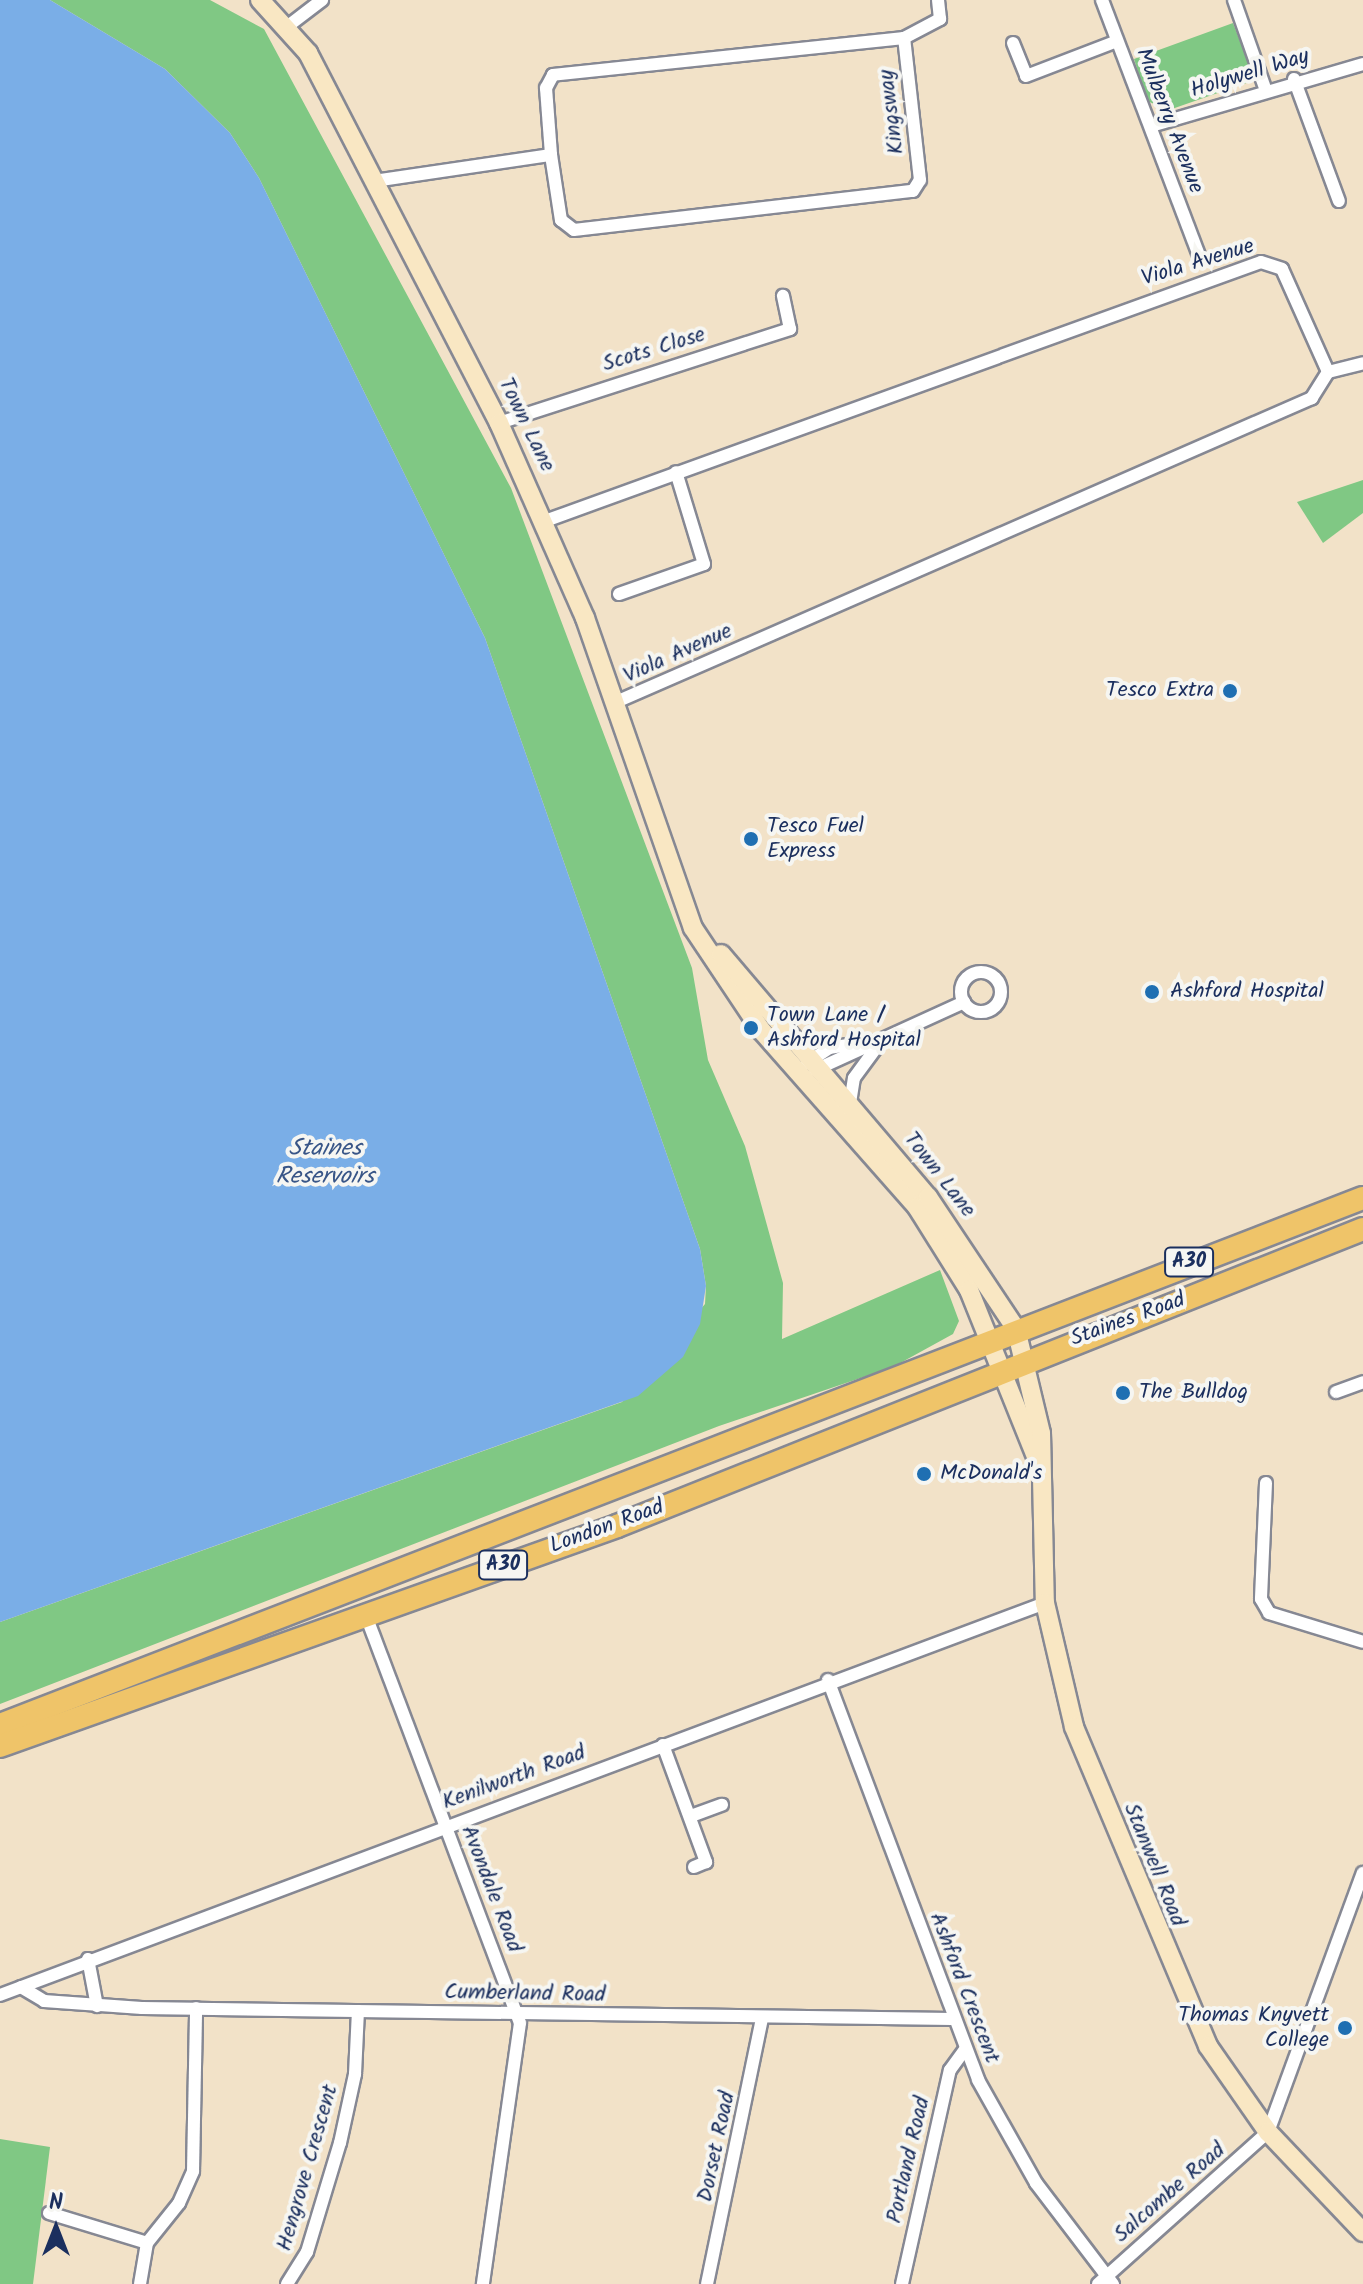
<!DOCTYPE html>
<style>
body{margin:0}
#map{position:relative;width:1363px;height:2284px;overflow:hidden;background:#f2e2c8;font-family:Kalam,sans-serif}
div>[style]{position:absolute}
.green>*{inset:0;background:#80c884}
.water>*{inset:0;background:#7aaee7}
.roads{filter:drop-shadow(2px 0 #868893) drop-shadow(-2px 0 #868893) drop-shadow(0 2px #868893) drop-shadow(0 -2px #868893)}
.street>*{height:12px;margin:-6px;padding:0 6px;transform-origin:6px;border-radius:6px;background:#fff}
.street>.ring{margin:-6px;padding:0;box-sizing:content-box;background:none;border:12px solid #fff;border-radius:50%}
.secondary>*{height:18px;margin:-9px;padding:0 9px;transform-origin:9px;border-radius:9px;background:#f9e7c3}
.highway>*{height:22px;margin:-11px;padding:0 11px;transform-origin:11px;border-radius:11px;background:#efc469}
.dots>*{width:22px;height:22px;translate:-50% -50%;box-sizing:border-box;border:4px solid #f6f6f2;border-radius:50%}
span{translate:-50% -50%;white-space:nowrap;text-align:center;line-height:1.15;-webkit-text-stroke:8px #f6f6f2;paint-order:stroke}
.shield-label span{padding:2px 6px;background:#f6f6f2;border:2px solid;border-radius:6px;-webkit-text-stroke-width:0}
.shield-label{font-size:20px;color:#1b2f5e;font-weight:700}
.street-label{font-size:22px;color:#1b2f5e}
.poi-label{font-size:22px;color:#1b2f5e}
.right{translate:-100% -50%;text-align:right}
.left{translate:0 -50%;text-align:left}
.water-label{font-size:24px;color:#385587;font-style:italic}
.north{position:absolute;left:16px;top:2188px;width:80px;height:80px;-webkit-text-stroke:6px #f6f6f2;paint-order:stroke;rotate:0deg;font-size:22px;font-weight:700;line-height:32px;text-align:center;color:#1b2f5e}
.north::after{content:'';display:block;margin:auto;width:28px;height:36px;background:#1b2f5e;clip-path:polygon(50% 0,100% 100%,50% 72%,0 100%)}
</style>
<div id="map">
<div class="green">
<div style="clip-path:polygon(50px 0,210px 0,264px 29px,511px 488px,692px 968px,708px 1060px,745px 1146px,783px 1283px,782px 1339px,940px 1270px,959px 1321px,953px 1334px,893px 1367px,719px 1426px,0 1704px,0 1622px,622px 1402px,705px 1304px,706px 1286px,700px 1249px,485px 638px,259px 178px,230px 133px,165px 69px)"></div>
<div style="clip-path:polygon(1233px 23px,1255px 80px,1169px 110px,1147px 101px,1134px 59px)"></div>
<div style="clip-path:polygon(1363px 480px,1363px 513px,1323px 543px,1297px 502px)"></div>
<div style="clip-path:polygon(0 2139px,50px 2147px,33px 2284px,0 2284px)"></div>
</div>
<div class="water">
<div style="clip-path:polygon(0 0,50px 0,165px 69px,230px 133px,259px 178px,485px 638px,700px 1249px,706px 1286px,700px 1324px,683px 1357px,638px 1396px,0 1622px)"></div>
</div>
<div class="roads">
<div class="street">
<div style="left:1102px;top:0;width:274px;rotate:69.2deg"></div>
<div style="left:1234px;top:0;width:93px;rotate:70.6deg"></div>
<div style="left:288px;top:26px;width:43px;rotate:-37.4deg"></div>
<div style="left:904px;top:38px;width:41px;rotate:-27.8deg"></div>
<div style="left:940px;top:19px;width:19px;rotate:-96deg"></div>
<div style="left:1013px;top:43px;width:35px;rotate:68deg"></div>
<div style="left:1026px;top:76px;width:97px;rotate:-21deg"></div>
<div style="left:1294px;top:79px;width:130px;rotate:69.8deg"></div>
<div style="left:1151px;top:126px;width:221px;rotate:-16.3deg"></div>
<div style="left:374px;top:181px;width:179px;rotate:-8.4deg"></div>
<div style="left:551px;top:155px;width:66px;rotate:81.3deg"></div>
<div style="left:561px;top:220px;width:16px;rotate:38deg"></div>
<div style="left:574px;top:230px;width:341px;rotate:-6.6deg"></div>
<div style="left:913px;top:191px;width:13px;rotate:-58deg"></div>
<div style="left:920px;top:180px;width:143px;rotate:-96.4deg"></div>
<div style="left:904px;top:38px;width:353px;rotate:174deg"></div>
<div style="left:553px;top:75px;width:15px;rotate:118deg"></div>
<div style="left:546px;top:88px;width:67px;rotate:85.7deg"></div>
<div style="left:1328px;top:372px;width:36px;rotate:-14deg"></div>
<div style="left:499px;top:423px;width:306px;rotate:-17.9deg"></div>
<div style="left:790px;top:329px;width:34px;rotate:-102deg"></div>
<div style="left:545px;top:521px;width:761px;rotate:-19.89deg"></div>
<div style="left:1261px;top:262px;width:22px;rotate:18deg"></div>
<div style="left:1282px;top:269px;width:113px;rotate:65.9deg"></div>
<div style="left:1328px;top:372px;width:31px;rotate:122deg"></div>
<div style="left:1312px;top:398px;width:762px;rotate:156.4deg"></div>
<div style="left:619px;top:594px;width:90px;rotate:-19.4deg"></div>
<div style="left:704px;top:564px;width:96px;rotate:-106.9deg"></div>
<div class="ring" style="left:961px;top:972px;width:28px;height:28px"></div>
<div style="left:807px;top:1063px;width:27px;rotate:-34deg"></div>
<div style="left:829px;top:1048px;width:44px;rotate:-9.2deg"></div>
<div style="left:815px;top:1070px;width:164px;rotate:-24.5deg"></div>
<div style="left:850px;top:1103px;width:25px;rotate:-81deg"></div>
<div style="left:854px;top:1078px;width:42px;rotate:-53.7deg"></div>
<div style="left:1336px;top:1392px;width:29px;rotate:-20deg"></div>
<div style="left:1266px;top:1483px;width:116px;rotate:92.5deg"></div>
<div style="left:1261px;top:1599px;width:16px;rotate:60deg"></div>
<div style="left:1269px;top:1613px;width:98px;rotate:17.1deg"></div>
<div style="left:365px;top:1613px;width:438px;rotate:69.3deg"></div>
<div style="left:520px;top:2023px;width:264px;rotate:98.1deg"></div>
<div style="left:828px;top:1680px;width:427px;rotate:69.4deg"></div>
<div style="left:978px;top:2080px;width:118px;rotate:60.6deg"></div>
<div style="left:1036px;top:2183px;width:127px;rotate:52.7deg"></div>
<div style="left:663px;top:1745px;width:125px;rotate:69.8deg"></div>
<div style="left:706px;top:1862px;width:13px;rotate:157deg"></div>
<div style="left:691px;top:1816px;width:33px;rotate:-20deg"></div>
<div style="left:88px;top:1959px;width:48px;rotate:79.2deg"></div>
<div style="left:21px;top:1987px;width:27px;rotate:31deg"></div>
<div style="left:44px;top:2001px;width:98px;rotate:4.1deg"></div>
<div style="left:142px;top:2008px;width:810px;rotate:0.78deg"></div>
<div style="left:0;top:1995px;width:1116px;rotate:-20.56deg"></div>
<div style="left:49px;top:2213px;width:102px;rotate:17deg"></div>
<div style="left:140px;top:2284px;width:42px;rotate:-80.3deg"></div>
<div style="left:147px;top:2243px;width:51px;rotate:-51.3deg"></div>
<div style="left:179px;top:2203px;width:35px;rotate:-66deg"></div>
<div style="left:193px;top:2171px;width:163px;rotate:-88.9deg"></div>
<div style="left:287px;top:2284px;width:38px;rotate:-58deg"></div>
<div style="left:307px;top:2252px;width:114px;rotate:-73.2deg"></div>
<div style="left:340px;top:2143px;width:71px;rotate:-77.7deg"></div>
<div style="left:355px;top:2074px;width:63px;rotate:-87.3deg"></div>
<div style="left:707px;top:2284px;width:272px;rotate:-78.3deg"></div>
<div style="left:902px;top:2284px;width:219px;rotate:-77.4deg"></div>
<div style="left:950px;top:2070px;width:26px;rotate:-54deg"></div>
<div style="left:1098px;top:2284px;width:228px;rotate:-41.8deg"></div>
<div style="left:1268px;top:2132px;width:276px;rotate:-69.9deg"></div>
</div>
<div class="secondary">
<div style="left:260px;top:0;width:72px;rotate:47.8deg"></div>
<div style="left:308px;top:53px;width:416px;rotate:62.7deg"></div>
<div style="left:499px;top:423px;width:213px;rotate:66.2deg"></div>
<div style="left:585px;top:618px;width:328px;rotate:70.8deg"></div>
<div style="left:693px;top:928px;width:123px;rotate:56.3deg"></div>
<div style="left:761px;top:1030px;width:236px;rotate:48.6deg"></div>
<div style="left:917px;top:1207px;width:98px;rotate:57.9deg"></div>
<div style="left:969px;top:1290px;width:182px;rotate:68.1deg"></div>
<div style="left:721px;top:954px;width:319px;rotate:49.6deg"></div>
<div style="left:928px;top:1197px;width:159px;rotate:56.3deg"></div>
<div style="left:1016px;top:1329px;width:107px;rotate:76.5deg"></div>
<div style="left:1041px;top:1433px;width:170px;rotate:88.7deg"></div>
<div style="left:1045px;top:1603px;width:127px;rotate:76.8deg"></div>
<div style="left:1074px;top:1727px;width:346px;rotate:67.2deg"></div>
<div style="left:1208px;top:2046px;width:105px;rotate:55.1deg"></div>
<div style="left:1268px;top:2132px;width:138px;rotate:46.5deg"></div>
</div>
<div class="highway">
<div style="left:0;top:1725px;width:1461px;rotate:-21.14deg"></div>
<div style="left:0;top:1746px;width:655px;rotate:-19.62deg"></div>
<div style="left:617px;top:1526px;width:803px;rotate:-21.71deg"></div>
</div>
</div>
<div class="dots">
<div style="left:1230px;top:691px;background:#1f6fb2"></div>
<div style="left:751px;top:839px;background:#1f6fb2"></div>
<div style="left:1152px;top:992px;background:#1f6fb2"></div>
<div style="left:751px;top:1028px;background:#1f6fb2"></div>
<div style="left:1123px;top:1393px;background:#1f6fb2"></div>
<div style="left:924px;top:1474px;background:#1f6fb2"></div>
<div style="left:1345px;top:2028px;background:#1f6fb2"></div>
</div>
<div class="shield-label">
<span style="left:1189px;top:1262px">A30</span>
<span style="left:503px;top:1565px">A30</span>
</div>
<div class="street-label">
<span style="left:1250px;top:74px;rotate:-17deg">Holywell Way</span>
<span style="left:892px;top:112px;rotate:-97deg">Kingsway</span>
<span style="left:1169px;top:121px;rotate:69deg">Mulberry Avenue</span>
<span style="left:1198px;top:263px;rotate:-17deg">Viola Avenue</span>
<span style="left:654px;top:350px;rotate:-17deg">Scots Close</span>
<span style="left:526px;top:425px;rotate:64deg">Town Lane</span>
<span style="left:678px;top:654px;rotate:-24deg">Viola Avenue</span>
<span style="left:939px;top:1175px;rotate:52deg">Town Lane</span>
<span style="left:1128px;top:1320px;rotate:-20deg">Staines Road</span>
<span style="left:607px;top:1527px;rotate:-20deg">London Road</span>
<span style="left:514px;top:1778px;rotate:-20deg">Kenilworth Road</span>
<span style="left:1154px;top:1865px;rotate:68deg">Stanwell Road</span>
<span style="left:491px;top:1889px;rotate:69deg">Avondale Road</span>
<span style="left:964px;top:1988px;rotate:69deg">Ashford Crescent</span>
<span style="left:525px;top:1994px;rotate:1deg">Cumberland Road</span>
<span style="left:717px;top:2147px;rotate:-78deg">Dorset Road</span>
<span style="left:909px;top:2160px;rotate:-77deg">Portland Road</span>
<span style="left:308px;top:2168px;rotate:-74deg">Hengrove Crescent</span>
<span style="left:1170px;top:2193px;rotate:-41deg">Salcombe Road</span>
</div>
<div class="poi-label">
<span class="right" style="left:1214px;top:691px">Tesco Extra</span>
<span class="left" style="left:767px;top:839px">Tesco Fuel<br>Express</span>
<span class="left" style="left:1170px;top:992px">Ashford Hospital</span>
<span class="left" style="left:767px;top:1028px">Town Lane /<br>Ashford Hospital</span>
<span class="left" style="left:1139px;top:1393px">The Bulldog</span>
<span class="left" style="left:940px;top:1474px">McDonald's</span>
<span class="right" style="left:1329px;top:2028px">Thomas Knyvett<br>College</span>
</div>
<div class="water-label">
<span style="left:325px;top:1163px">Staines<br>Reservoirs</span>
</div>
<div class="north">N</div>
</div>
